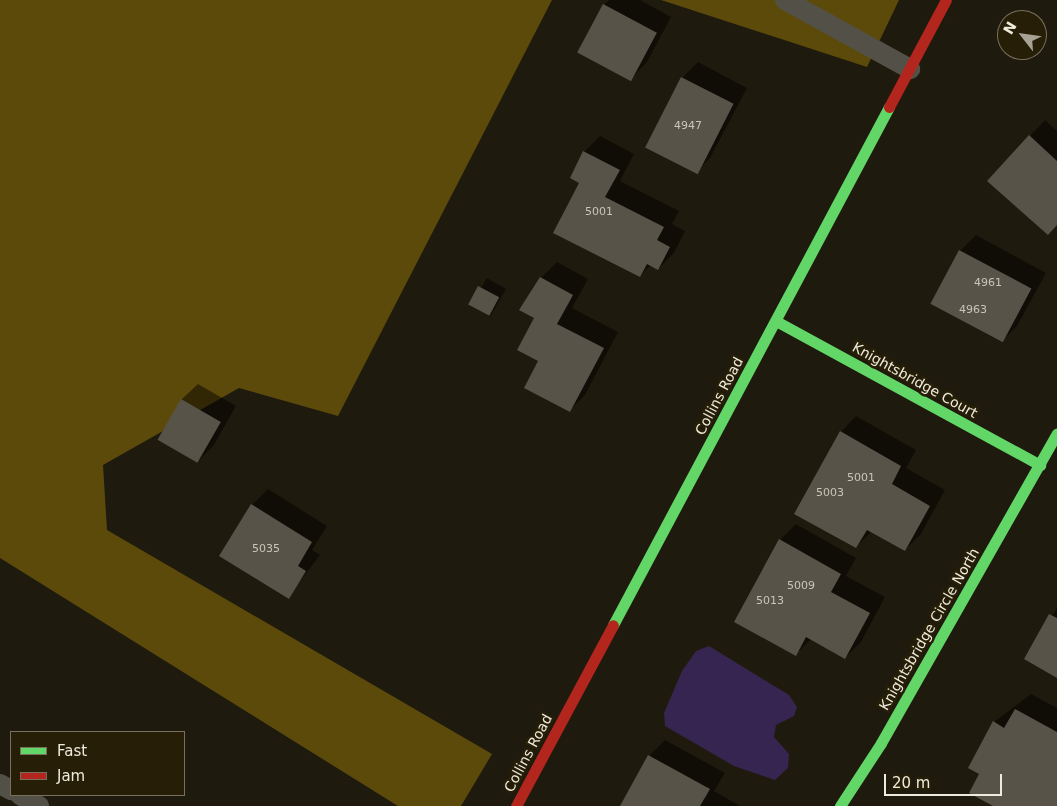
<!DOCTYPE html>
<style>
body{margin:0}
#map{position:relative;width:1057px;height:806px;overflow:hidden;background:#1f1a0e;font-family:"DejaVu Sans",sans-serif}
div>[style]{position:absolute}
.forest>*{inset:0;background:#5c4a0b}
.water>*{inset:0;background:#362550}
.shadow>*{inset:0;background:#0007;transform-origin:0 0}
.building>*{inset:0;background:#575349;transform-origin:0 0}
.lane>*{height:20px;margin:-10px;padding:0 10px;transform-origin:10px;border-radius:10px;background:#535047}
.fast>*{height:11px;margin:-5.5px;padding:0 5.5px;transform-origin:5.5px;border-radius:5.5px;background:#63d668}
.jam>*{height:11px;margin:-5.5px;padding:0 5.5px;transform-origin:5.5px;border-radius:5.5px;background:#b3261e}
span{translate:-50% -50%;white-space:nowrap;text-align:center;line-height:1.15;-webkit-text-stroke:5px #261e07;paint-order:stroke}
.number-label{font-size:11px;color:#c9c5b7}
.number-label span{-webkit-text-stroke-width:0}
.street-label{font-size:14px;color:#efebdc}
.legend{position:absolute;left:10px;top:731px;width:175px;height:65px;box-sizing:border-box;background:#261e07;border:1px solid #76705c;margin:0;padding:6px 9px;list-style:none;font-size:15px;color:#efebdc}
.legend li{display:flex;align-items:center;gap:10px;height:25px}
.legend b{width:25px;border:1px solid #76705c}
.north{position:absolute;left:997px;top:10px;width:50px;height:50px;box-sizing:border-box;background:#261e07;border:1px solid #76705c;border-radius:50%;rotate:300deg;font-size:14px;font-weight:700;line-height:20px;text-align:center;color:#efebdc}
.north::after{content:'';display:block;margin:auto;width:18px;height:22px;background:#a6a294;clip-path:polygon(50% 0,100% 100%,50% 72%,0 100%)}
.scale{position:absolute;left:884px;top:774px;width:118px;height:22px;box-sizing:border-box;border:2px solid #efebdc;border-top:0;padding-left:6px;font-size:15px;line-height:18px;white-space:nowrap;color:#efebdc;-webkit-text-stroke:4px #261e07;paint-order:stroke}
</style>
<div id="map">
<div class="forest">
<div style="clip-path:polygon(0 0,552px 0,338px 416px,239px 388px,103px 465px,107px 530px,492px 754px,461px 806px,398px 806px,0 558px)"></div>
<div style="clip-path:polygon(661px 0,899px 0,867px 67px)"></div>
</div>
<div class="water">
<div style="clip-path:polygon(709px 646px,789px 695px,797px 707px,794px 716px,776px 725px,774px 737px,789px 754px,788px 768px,775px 780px,734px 766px,665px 726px,664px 713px,682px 671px,696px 651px)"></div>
</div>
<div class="shadow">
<div style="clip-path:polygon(609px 0,640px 0,671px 17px,647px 62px,632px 78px,604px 5px)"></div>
<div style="clip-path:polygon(698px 62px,747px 88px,710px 158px,695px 173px,682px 78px)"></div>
<div style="clip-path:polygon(1045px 120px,1057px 131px,1057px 224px,1030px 136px)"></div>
<div style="clip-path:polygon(600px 136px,634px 154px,620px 181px,679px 211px,672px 224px,685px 231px,674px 253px,658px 269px,651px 265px,640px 275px,581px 182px,571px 178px,584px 152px)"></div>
<div style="clip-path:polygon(976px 235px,1046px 273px,1017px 326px,1001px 342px,931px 303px,960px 251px)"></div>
<div style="clip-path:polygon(557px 262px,588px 279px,572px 308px,618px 332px,585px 395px,569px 411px,540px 360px,536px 317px,541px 278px)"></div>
<div style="left:487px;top:278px;width:22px;height:32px;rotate:30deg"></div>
<div style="clip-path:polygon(198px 384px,236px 406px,214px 445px,198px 461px,160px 440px,182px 399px)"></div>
<div style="clip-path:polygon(856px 416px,916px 450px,906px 468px,945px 490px,921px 534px,905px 550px,872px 531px,856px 547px,841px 432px)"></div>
<div style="clip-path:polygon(268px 489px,327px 526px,312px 550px,320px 555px,288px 597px,252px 505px)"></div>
<div style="clip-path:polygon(796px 524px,856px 558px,846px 576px,885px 597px,861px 642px,845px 658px,811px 639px,796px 654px,780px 540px)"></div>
<div style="clip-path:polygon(1057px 608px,1057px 676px,1025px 659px)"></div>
<div style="clip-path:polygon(1031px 694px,1057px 708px,1057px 806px,995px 806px,994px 722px)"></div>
<div style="clip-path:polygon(665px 740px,725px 773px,714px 791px,740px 806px,621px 806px,649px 756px)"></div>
</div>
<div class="building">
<div style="left:603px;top:4px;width:61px;height:55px;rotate:28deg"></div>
<div style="left:681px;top:77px;width:59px;height:79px;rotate:27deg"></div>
<div style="clip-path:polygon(1029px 135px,1057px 161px,1057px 225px,1048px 235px,987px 181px)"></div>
<div style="clip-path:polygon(583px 151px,620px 170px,605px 197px,664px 227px,657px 240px,670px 247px,658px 270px,647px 264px,640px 277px,553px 233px,579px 183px,570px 178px)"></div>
<div style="left:959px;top:250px;width:82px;height:61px;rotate:28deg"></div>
<div style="clip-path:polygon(540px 277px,573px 295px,557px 324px,604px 348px,570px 412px,524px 388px,538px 361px,517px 350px,534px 318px,519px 310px)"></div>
<div style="left:478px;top:286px;width:24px;height:21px;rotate:28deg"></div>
<div style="left:181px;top:399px;width:46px;height:47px;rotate:30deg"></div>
<div style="clip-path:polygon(840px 431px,901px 466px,892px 484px,930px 506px,905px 551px,867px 530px,856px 548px,794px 514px)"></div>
<div style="clip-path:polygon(251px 504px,312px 542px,298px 566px,306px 571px,289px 599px,219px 556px)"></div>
<div style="clip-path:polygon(779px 539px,841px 574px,831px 592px,870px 613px,845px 659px,806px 637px,796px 656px,734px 622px)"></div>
<div style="clip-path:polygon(1049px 614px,1057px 618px,1057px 678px,1024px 659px)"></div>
<div style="clip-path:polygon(1015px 709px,1057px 732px,1057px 806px,993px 806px,969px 793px,979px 774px,968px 768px,993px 721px,1004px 728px)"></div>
<div style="clip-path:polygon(648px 755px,710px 789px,700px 806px,620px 806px)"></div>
</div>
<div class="lane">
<div style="left:785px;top:0;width:143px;rotate:28.9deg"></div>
<div style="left:0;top:784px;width:13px;rotate:29deg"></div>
<div style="left:20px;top:795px;width:22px;rotate:30deg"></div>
</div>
<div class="fast">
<div style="left:776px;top:321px;width:301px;rotate:28.6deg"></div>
<div style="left:613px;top:625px;width:587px;rotate:-61.95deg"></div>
<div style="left:840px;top:806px;width:75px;rotate:-56.9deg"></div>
<div style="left:881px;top:743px;width:356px;rotate:-60.4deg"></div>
</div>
<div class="jam">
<div style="left:889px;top:107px;width:121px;rotate:-62deg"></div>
<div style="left:516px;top:806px;width:205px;rotate:-61.8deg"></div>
</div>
<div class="number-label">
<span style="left:688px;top:126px">4947</span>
<span style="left:599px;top:212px">5001</span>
<span style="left:988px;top:283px">4961</span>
<span style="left:973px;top:310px">4963</span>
<span style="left:861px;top:478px">5001</span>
<span style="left:830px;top:493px">5003</span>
<span style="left:266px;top:549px">5035</span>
<span style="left:801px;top:586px">5009</span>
<span style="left:770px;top:601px">5013</span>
</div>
<div class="street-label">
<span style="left:915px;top:380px;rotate:29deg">Knightsbridge Court</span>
<span style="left:719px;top:396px;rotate:-62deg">Collins Road</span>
<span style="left:929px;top:629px;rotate:-60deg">Knightsbridge Circle North</span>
<span style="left:528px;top:753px;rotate:-62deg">Collins Road</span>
</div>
<ul class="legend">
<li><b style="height:6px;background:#63d668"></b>Fast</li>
<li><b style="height:6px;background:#b3261e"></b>Jam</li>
</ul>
<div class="north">N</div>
<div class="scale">20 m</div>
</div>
